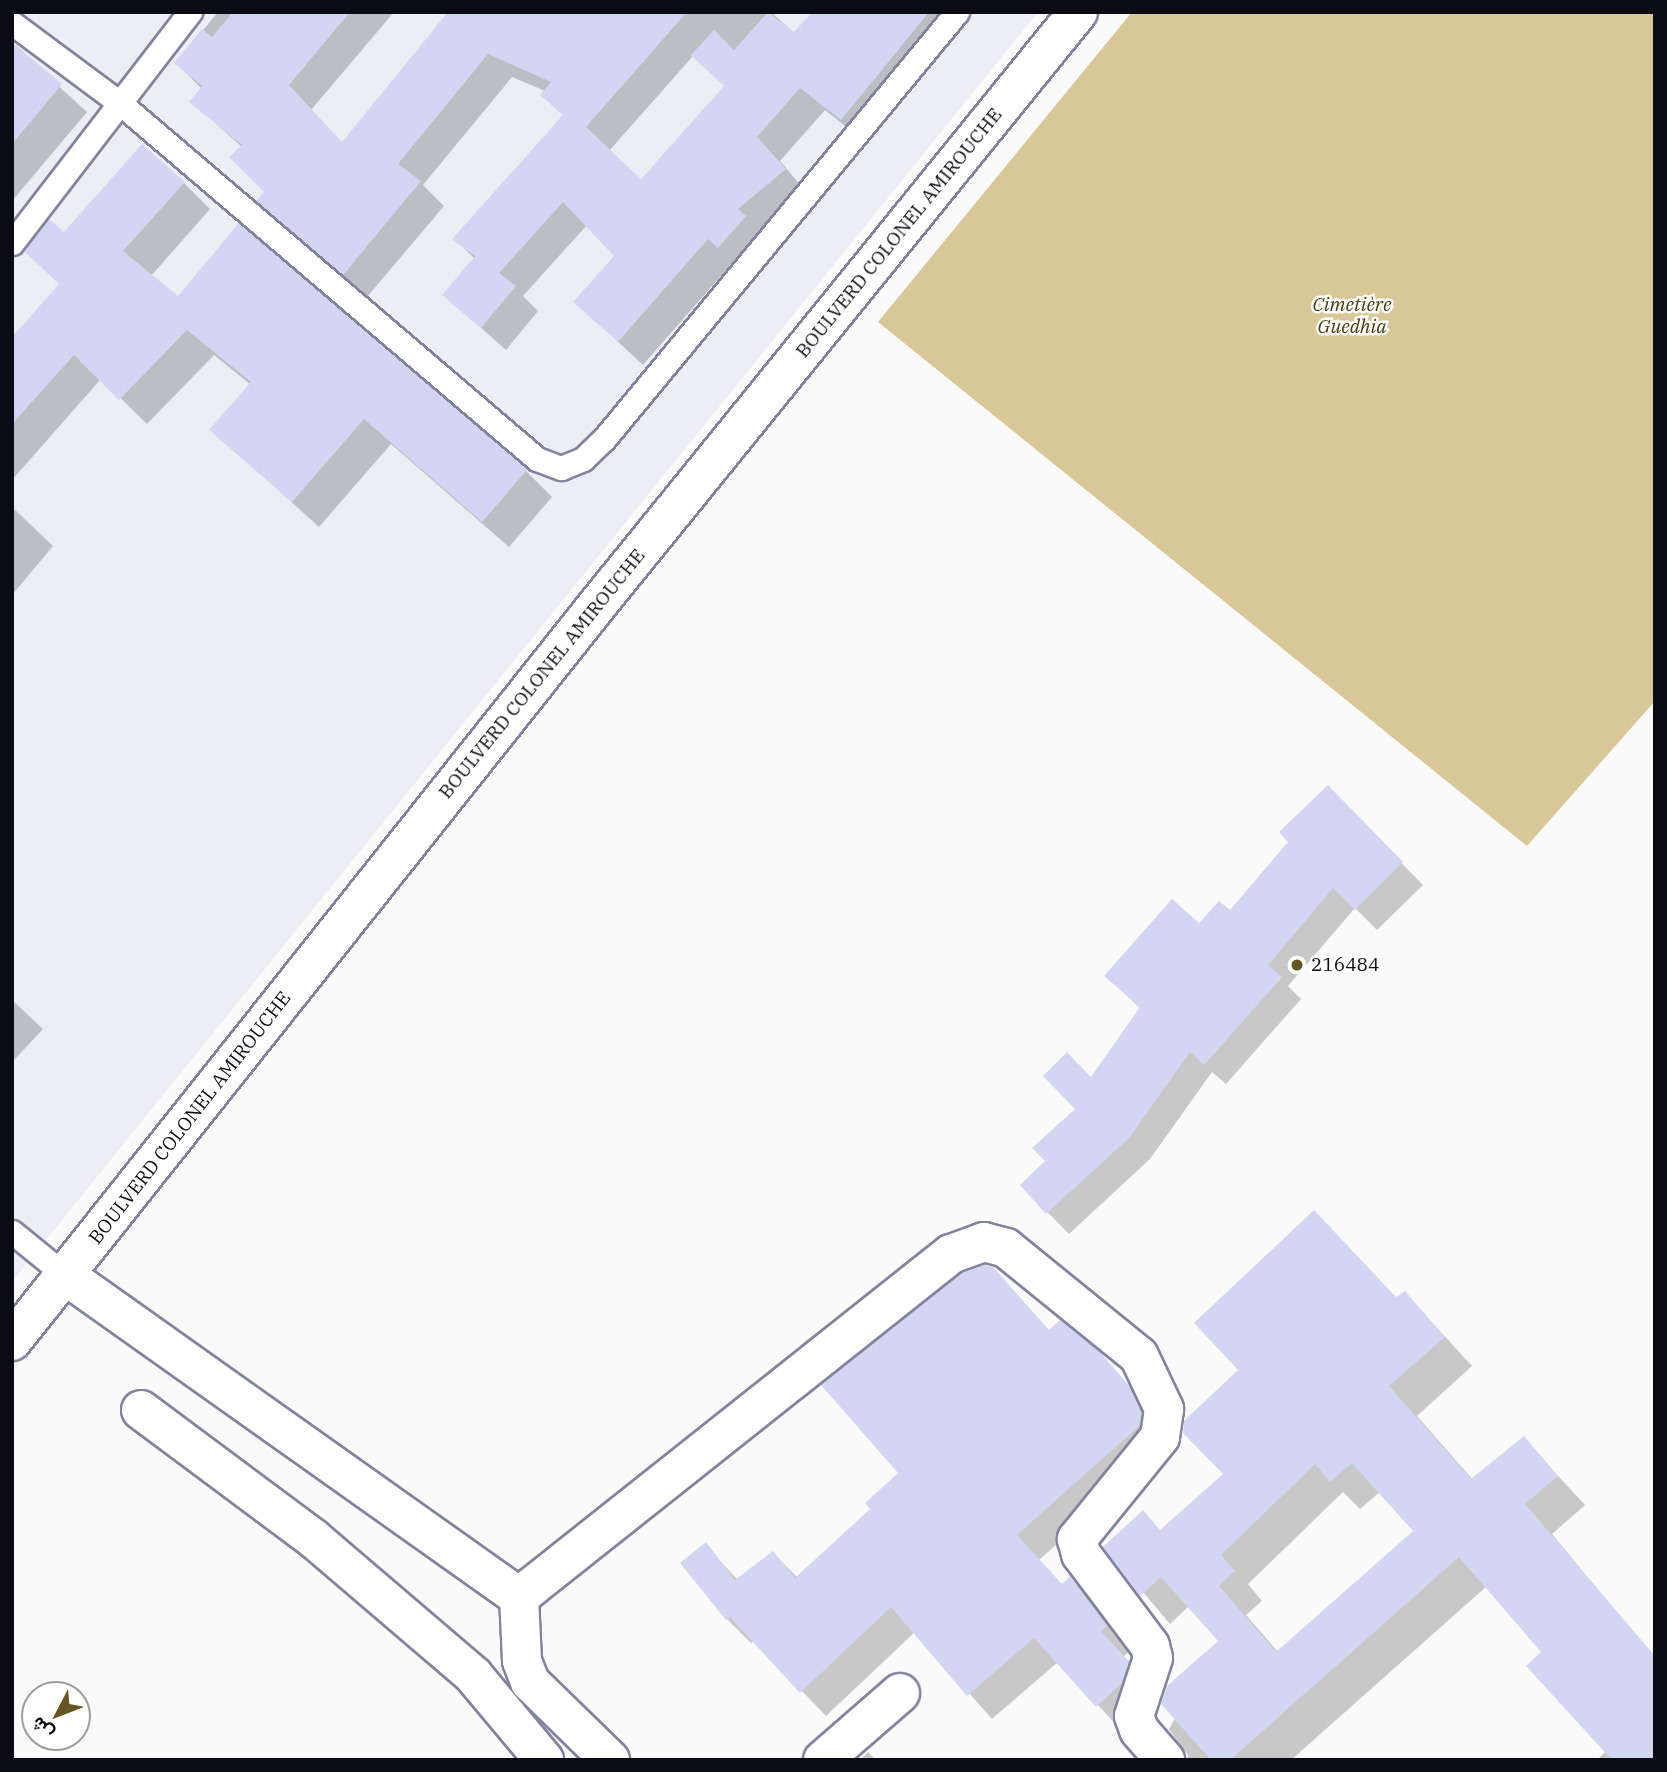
<!DOCTYPE html>
<meta charset="utf-8">
<style>
body{margin:0}
#map{position:relative;width:1667px;height:1772px;overflow:hidden;background:#fafafa;font-family:"IBM Plex Serif",Vazirmatn,serif}
div>[style]{position:absolute}
.built>*{inset:0;background:#edeef5}
.green>*{inset:0;background:#d8c797}
.shadow>*{inset:0;background:#0003}
.building>*{inset:0;background:#d3d6f3}
.roads{filter:drop-shadow(2px 0 #81849e) drop-shadow(-2px 0 #81849e) drop-shadow(0 2px #81849e) drop-shadow(0 -2px #81849e)}
.lane>*{height:23px;margin:-11.5px;padding:0 11.5px;transform-origin:11.5px;border-radius:11.5px;background:#fff}
.street>*{height:38px;margin:-19px;padding:0 19px;transform-origin:19px;border-radius:19px;background:#fff}
.secondary>*{height:38px;margin:-19px;padding:0 19px;transform-origin:19px;border-radius:19px;background:#fff}
.dots>*{width:19px;height:19px;translate:-50% -50%;box-sizing:border-box;border:4px solid #fff;border-radius:50%}
span{translate:-50% -50%;white-space:nowrap;text-align:center;line-height:1.15;-webkit-text-stroke:5px #fff;paint-order:stroke}
.street-label{font-size:19px;color:#0b0b15}
.park-label{font-size:19px;color:#48390d;font-style:italic}
.poi-label{font-size:19px;color:#0b0b15}
.left{translate:0 -50%;text-align:left}
.frame{position:absolute;inset:0;border:14px solid #0b0b15;pointer-events:none}
.north{position:absolute;left:21px;top:1681px;width:70px;height:70px;box-sizing:border-box;background:#fff;border:2px solid #9d9da1;border-radius:50%;rotate:228deg;font-size:19px;font-weight:700;line-height:28px;text-align:center;color:#0b0b15}
.north::after{content:'';display:block;margin:auto;width:24px;height:32px;background:#675624;clip-path:polygon(50% 0,100% 100%,50% 72%,0 100%)}
</style>
<div id="map">
<div class="built">
<div style="clip-path:polygon(12px 12px,1038px 12px,12px 1282px)"></div>
</div>
<div class="green">
<div style="clip-path:polygon(1132px 12px,1655px 12px,1655px 701px,1527px 846px,878px 322px)"></div>
</div>
<div class="shadow">
<div style="clip-path:polygon(evenodd,218px 12px,394px 12px,311px 110px,343px 144px,447px 16px,443px 12px,771px 12px,795px 34px,814px 12px,972px 12px,865px 142px,825px 110px,780px 161px,808px 194px,743px 270px,733px 262px,643px 365px,575px 302px,616px 256px,587px 225px,523px 296px,538px 311px,506px 350px,444px 295px,475px 259px,455px 239px,564px 116px,543px 95px,545px 91px,512px 77px,423px 185px,444px 206px,367px 297px,259px 201px,266px 192px,242px 147px,192px 102px,202px 89px,176px 63px,218px 12px,693px 56px,726px 86px,641px 182px,609px 151px,693px 56px)"></div>
<div style="clip-path:polygon(19px 50px,87px 112px,12px 201px,12px 59px)"></div>
<div style="clip-path:polygon(184px 183px,210px 209px,151px 276px,178px 299px,526px 471px,552px 497px,509px 547px,391px 444px,319px 527px,212px 430px,251px 385px,214px 355px,147px 424px,101px 379px,12px 480px,12px 340px,61px 285px,64px 235px)"></div>
<div style="clip-path:polygon(12px 507px,53px 546px,12px 595px)"></div>
<div style="clip-path:polygon(1328px 788px,1423px 885px,1377px 930px,1355px 908px,1288px 986px,1301px 999px,1226px 1084px,1212px 1072px,1150px 1159px,1069px 1234px,1022px 1186px,1048px 1162px,1091px 1079px,1141px 1009px,1106px 976px,1230px 913px,1291px 842px)"></div>
<div style="clip-path:polygon(12px 1000px,43px 1029px,15px 1059px,12px 1056px)"></div>
<div style="clip-path:polygon(992px 1269px,1050px 1331px,1099px 1354px,1153px 1413px,1163px 1450px,1039px 1560px,1062px 1585px,1070px 1578px,1094px 1602px,1130px 1651px,1124px 1656px,1152px 1687px,1121px 1730px,1058px 1662px,992px 1719px,915px 1632px,826px 1716px,754px 1641px,751px 1643px,727px 1619px,683px 1563px,705px 1545px,738px 1580px,773px 1553px,798px 1578px,872px 1509px,901px 1474px)"></div>
<div style="clip-path:polygon(evenodd,1405px 1293px,1472px 1366px,1417px 1416px,1473px 1480px,1524px 1439px,1585px 1505px,1552px 1534px,1628px 1626px,1655px 1760px,1597px 1760px,1606px 1751px,1544px 1652px,1487px 1586px,1291px 1760px,1187px 1760px,1188px 1755px,1169px 1729px,1220px 1641px,1189px 1606px,1170px 1624px,1105px 1547px,1143px 1513px,1161px 1531px,1226px 1474px,1405px 1293px,1343px 1492px,1360px 1509px,1380px 1492px,1415px 1531px,1278px 1652px,1246px 1615px,1262px 1601px,1248px 1584px,1343px 1492px)"></div>
<div style="clip-path:polygon(868px 1752px,876px 1760px,860px 1760px)"></div>
</div>
<div class="building">
<div style="clip-path:polygon(233px 12px,350px 12px,289px 85px,342px 142px,448px 12px,687px 12px,586px 127px,641px 179px,724px 86px,691px 55px,714px 30px,734px 50px,768px 12px,794px 32px,812px 12px,929px 12px,841px 120px,800px 88px,757px 137px,786px 169px,738px 209px,746px 216px,718px 248px,708px 239px,618px 342px,573px 302px,614px 256px,563px 202px,499px 273px,516px 286px,481px 328px,442px 295px,475px 256px,452px 239px,563px 115px,540px 95px,551px 82px,488px 54px,398px 164px,421px 181px,343px 275px,256px 201px,264px 192px,229px 157px,242px 145px,189px 102px,202px 86px,174px 63px,202px 29px,212px 37px)"></div>
<div style="clip-path:polygon(12px 42px,62px 84px,12px 144px)"></div>
<div style="clip-path:polygon(142px 144px,185px 182px,123px 251px,178px 296px,239px 223px,528px 469px,482px 522px,364px 419px,292px 502px,209px 430px,251px 382px,187px 330px,119px 400px,74px 355px,12px 424px,12px 337px,59px 284px,24px 251px,49px 219px,64px 232px)"></div>
<div style="clip-path:polygon(1328px 785px,1403px 862px,1355px 910px,1333px 888px,1268px 965px,1282px 977px,1204px 1065px,1190px 1052px,1129px 1138px,1046px 1214px,1020px 1185px,1045px 1161px,1032px 1148px,1075px 1109px,1043px 1076px,1067px 1052px,1091px 1077px,1140px 1007px,1104px 976px,1172px 899px,1199px 923px,1219px 901px,1230px 910px,1288px 842px,1279px 832px)"></div>
<div style="clip-path:polygon(evenodd,1314px 1210px,1396px 1297px,1405px 1291px,1445px 1337px,1389px 1386px,1471px 1479px,1524px 1436px,1558px 1476px,1525px 1504px,1655px 1656px,1655px 1760px,1612px 1760px,1526px 1666px,1541px 1652px,1459px 1557px,1230px 1760px,1211px 1760px,1161px 1704px,1167px 1686px,1218px 1641px,1161px 1577px,1140px 1596px,1103px 1547px,1143px 1510px,1160px 1530px,1223px 1474px,1183px 1433px,1184px 1421px,1238px 1370px,1194px 1323px,1314px 1210px,1352px 1463px,1413px 1531px,1276px 1652px,1219px 1586px,1235px 1571px,1221px 1555px,1315px 1464px,1330px 1482px,1352px 1463px)"></div>
<div style="clip-path:polygon(985px 1265px,993px 1267px,1049px 1330px,1060px 1320px,1100px 1352px,1130px 1387px,1141px 1412px,1139px 1426px,1017px 1535px,1062px 1584px,1070px 1576px,1107px 1626px,1101px 1631px,1129px 1662px,1121px 1684px,1096px 1707px,1034px 1638px,967px 1696px,891px 1607px,800px 1693px,730px 1617px,726px 1620px,680px 1563px,706px 1542px,735px 1580px,773px 1551px,795px 1578px,870px 1509px,865px 1503px,898px 1473px,821px 1385px,962px 1273px)"></div>
</div>
<div class="roads">
<div class="lane">
<div style="left:12px;top:23px;width:136px;rotate:36.6deg"></div>
<div style="left:121px;top:104px;width:547px;rotate:40.48deg"></div>
<div style="left:537px;top:459px;width:26px;rotate:21deg"></div>
<div style="left:561px;top:468px;width:24px;rotate:-22deg"></div>
<div style="left:583px;top:459px;width:29px;rotate:-44deg"></div>
<div style="left:604px;top:439px;width:554px;rotate:-50.42deg"></div>
<div style="left:12px;top:243px;width:292px;rotate:-52.4deg"></div>
<div style="left:12px;top:1232px;width:68px;rotate:39.1deg"></div>
</div>
<div class="street">
<div style="left:65px;top:1275px;width:557px;rotate:35.35deg"></div>
<div style="left:519px;top:1597px;width:552px;rotate:-38.45deg"></div>
<div style="left:951px;top:1254px;width:35px;rotate:-20deg"></div>
<div style="left:984px;top:1242px;width:23px;rotate:15deg"></div>
<div style="left:1006px;top:1248px;width:171px;rotate:39.1deg"></div>
<div style="left:1139px;top:1356px;width:59px;rotate:64.7deg"></div>
<div style="left:1164px;top:1409px;width:28px;rotate:98deg"></div>
<div style="left:1160px;top:1437px;width:132px;rotate:129.1deg"></div>
<div style="left:1077px;top:1539px;width:16px;rotate:75deg"></div>
<div style="left:1081px;top:1554px;width:115px;rotate:53.1deg"></div>
<div style="left:1150px;top:1646px;width:12px;rotate:76deg"></div>
<div style="left:1153px;top:1658px;width:61px;rotate:108.1deg"></div>
<div style="left:1134px;top:1716px;width:15px;rotate:70deg"></div>
<div style="left:1139px;top:1730px;width:40px;rotate:49deg"></div>
<div style="left:141px;top:1410px;width:216px;rotate:36.7deg"></div>
<div style="left:314px;top:1539px;width:209px;rotate:40.5deg"></div>
<div style="left:473px;top:1675px;width:111px;rotate:50.1deg"></div>
<div style="left:519px;top:1597px;width:64px;rotate:87.3deg"></div>
<div style="left:522px;top:1661px;width:22px;rotate:69deg"></div>
<div style="left:530px;top:1682px;width:112px;rotate:44.3deg"></div>
<div style="left:823px;top:1760px;width:102px;rotate:-41deg"></div>
</div>
<div class="secondary">
<div style="left:12px;top:1341px;width:942px;rotate:-51.51deg"></div>
<div style="left:598px;top:604px;width:762px;rotate:-50.96deg"></div>
</div>
</div>
<div class="dots">
<div style="left:1297px;top:965px;background:#675624"></div>
</div>
<div class="street-label">
<span style="left:899px;top:233px;rotate:-51deg">BOULVERD COLONEL AMIROUCHE</span>
<span style="left:542px;top:674px;rotate:-51deg">BOULVERD COLONEL AMIROUCHE</span>
<span style="left:190px;top:1118px;rotate:-52deg">BOULVERD COLONEL AMIROUCHE</span>
</div>
<div class="park-label">
<span style="left:1352px;top:316px">Cimetière<br>Guedhia</span>
</div>
<div class="poi-label">
<span class="left" style="left:1311px;top:965px">216484</span>
</div>
<div class="frame"></div>
<div class="north">ش</div>
</div>
